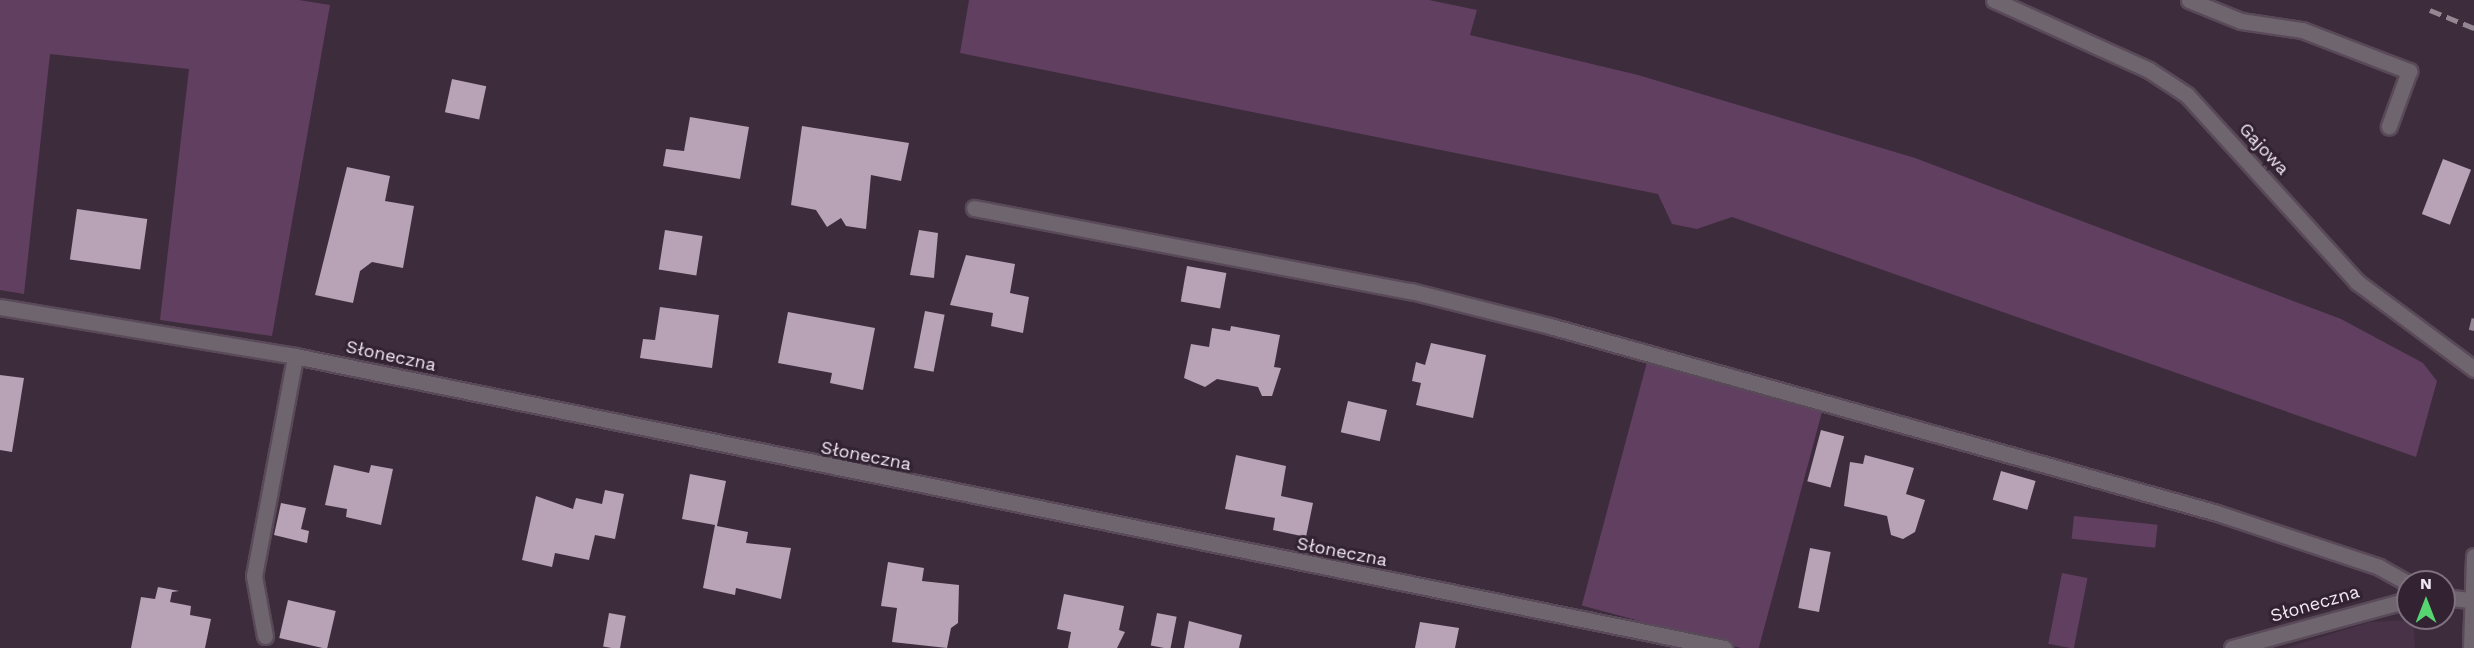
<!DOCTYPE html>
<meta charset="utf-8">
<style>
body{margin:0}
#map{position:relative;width:2474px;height:648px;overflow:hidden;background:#3d2c3c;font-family:"Work Sans",sans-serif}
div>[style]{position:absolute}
.built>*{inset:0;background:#483247}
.green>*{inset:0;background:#613f60;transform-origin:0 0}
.building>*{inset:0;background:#b7a2b6;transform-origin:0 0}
.roads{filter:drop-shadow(2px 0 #5a4a59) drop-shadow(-2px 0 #5a4a59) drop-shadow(0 2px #5a4a59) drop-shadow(0 -2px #5a4a59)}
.lane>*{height:15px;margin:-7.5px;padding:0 7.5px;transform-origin:7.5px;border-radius:7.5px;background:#6e656e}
.street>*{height:15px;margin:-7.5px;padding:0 7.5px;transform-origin:7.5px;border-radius:7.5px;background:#6e656e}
.rail>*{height:4.5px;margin-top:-2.25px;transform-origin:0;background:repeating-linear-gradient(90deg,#948693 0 12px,transparent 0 18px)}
span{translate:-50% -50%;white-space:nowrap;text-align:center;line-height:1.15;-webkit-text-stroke:6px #322232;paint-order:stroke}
.street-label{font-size:18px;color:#f2e7f2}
.north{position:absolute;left:2396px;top:570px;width:60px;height:60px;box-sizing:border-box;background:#322232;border:2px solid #7f717f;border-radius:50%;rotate:0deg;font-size:16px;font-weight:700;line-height:24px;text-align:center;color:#f2e7f2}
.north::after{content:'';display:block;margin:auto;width:21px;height:27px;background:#57d570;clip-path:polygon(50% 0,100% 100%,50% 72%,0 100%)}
</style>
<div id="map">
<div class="built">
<div style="clip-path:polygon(2413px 620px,2415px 648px,2286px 648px,2370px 622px)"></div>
</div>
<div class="green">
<div style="clip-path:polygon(0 0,299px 0,330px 5px,272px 336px,160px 320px,189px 69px,50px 54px,24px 294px,0 290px)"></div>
<div style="clip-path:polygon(969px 0,1429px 0,1477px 10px,1470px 35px,1638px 75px,1915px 158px,2341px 319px,2423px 363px,2437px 381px,2416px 457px,1732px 217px,1697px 229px,1672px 224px,1658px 194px,960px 53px)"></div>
<div style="left:1647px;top:362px;width:182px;height:252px;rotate:15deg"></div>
<div style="left:2074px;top:516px;width:84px;height:23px;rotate:6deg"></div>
<div style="left:2062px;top:573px;width:26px;height:72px;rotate:11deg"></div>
</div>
<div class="building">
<div style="left:452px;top:79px;width:35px;height:34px;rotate:12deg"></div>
<div style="clip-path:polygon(690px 117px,749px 127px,740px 179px,663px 166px,666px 149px,684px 151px)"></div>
<div style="clip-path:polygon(802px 126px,909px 143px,901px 181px,871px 175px,866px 229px,846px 226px,841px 218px,827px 227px,816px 210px,791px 205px)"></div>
<div style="left:2443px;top:159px;width:30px;height:59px;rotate:21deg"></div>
<div style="clip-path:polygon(347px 167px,390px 176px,385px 201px,414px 206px,403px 268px,372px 262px,360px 271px,353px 303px,315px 295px)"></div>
<div style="left:77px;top:209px;width:71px;height:51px;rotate:8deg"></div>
<div style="left:665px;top:230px;width:38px;height:40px;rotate:9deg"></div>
<div style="clip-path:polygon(919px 230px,938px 233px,934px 278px,910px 275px)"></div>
<div style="clip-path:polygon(966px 255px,1015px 264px,1010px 293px,1029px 297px,1023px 333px,991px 326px,993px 313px,950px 305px)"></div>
<div style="left:1187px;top:266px;width:40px;height:36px;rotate:10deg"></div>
<div style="clip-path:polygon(660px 307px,719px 315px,712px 368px,640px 358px,643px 339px,655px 340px)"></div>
<div style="left:925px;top:311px;width:20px;height:58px;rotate:11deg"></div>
<div style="clip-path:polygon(788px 312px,875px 328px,863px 390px,830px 383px,832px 373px,778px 363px)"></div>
<div style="clip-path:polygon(1231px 326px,1280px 335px,1274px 367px,1281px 368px,1272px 396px,1262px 396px,1258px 387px,1217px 379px,1205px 387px,1184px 378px,1191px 344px,1209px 347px,1212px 328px,1230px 331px)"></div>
<div style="clip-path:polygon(1431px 343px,1486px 355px,1473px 418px,1416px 405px,1421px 383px,1412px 381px,1416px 362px,1425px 365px)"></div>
<div style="clip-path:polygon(0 375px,24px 378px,12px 452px,0 450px)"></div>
<div style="left:1348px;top:401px;width:40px;height:32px;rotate:13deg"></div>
<div style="left:1821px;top:430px;width:24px;height:53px;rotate:15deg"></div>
<div style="clip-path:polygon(1236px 455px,1286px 466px,1281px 496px,1313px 503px,1306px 537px,1273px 530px,1275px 518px,1225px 509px)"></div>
<div style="clip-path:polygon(1865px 455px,1914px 468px,1906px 494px,1925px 500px,1915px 532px,1903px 539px,1891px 535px,1887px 516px,1844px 506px,1850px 462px,1863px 464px)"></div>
<div style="clip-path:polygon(334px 465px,369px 473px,371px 465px,393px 469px,381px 525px,346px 517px,347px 509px,325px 505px)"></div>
<div style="left:2001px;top:471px;width:36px;height:30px;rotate:16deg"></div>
<div style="clip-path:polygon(690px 474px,726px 481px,717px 526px,748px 532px,746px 543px,791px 548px,781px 599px,736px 588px,735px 595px,703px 588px,715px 525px,682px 519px)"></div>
<div style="clip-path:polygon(605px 490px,624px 494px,615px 539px,595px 535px,589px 560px,555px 553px,552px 567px,522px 560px,536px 496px,573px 509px,576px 498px,602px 504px)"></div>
<div style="clip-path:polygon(281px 503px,306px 508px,301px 529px,309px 531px,307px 543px,274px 535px)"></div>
<div style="left:1810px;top:548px;width:21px;height:61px;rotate:11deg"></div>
<div style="clip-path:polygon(888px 562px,924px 568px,922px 581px,959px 585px,958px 623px,951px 628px,947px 648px,892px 642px,897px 608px,881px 606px)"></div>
<div style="clip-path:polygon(158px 587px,179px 591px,172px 592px,170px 602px,191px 606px,190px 615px,211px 619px,205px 648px,131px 648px,141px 597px,155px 599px)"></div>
<div style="clip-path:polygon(1064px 594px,1124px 606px,1119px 630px,1125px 632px,1117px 648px,1068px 648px,1071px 632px,1057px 629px)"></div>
<div style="left:288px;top:600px;width:49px;height:39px;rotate:13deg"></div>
<div style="left:609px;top:613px;width:17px;height:34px;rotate:10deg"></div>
<div style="left:1157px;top:613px;width:20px;height:33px;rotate:11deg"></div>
<div style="clip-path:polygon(1189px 621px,1242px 635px,1239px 648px,1184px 648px)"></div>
<div style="clip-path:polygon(1420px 622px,1459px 628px,1455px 648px,1415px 648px)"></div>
</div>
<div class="roads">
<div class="lane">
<div style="left:2189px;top:0;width:56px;rotate:22deg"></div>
<div style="left:2241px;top:21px;width:62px;rotate:8.4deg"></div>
<div style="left:2302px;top:30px;width:115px;rotate:21deg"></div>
<div style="left:2409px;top:71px;width:59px;rotate:110deg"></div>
<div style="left:974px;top:208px;width:445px;rotate:10.8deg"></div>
<div style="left:1411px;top:291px;width:143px;rotate:14.1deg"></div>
<div style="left:1550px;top:326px;width:693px;rotate:15.66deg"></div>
<div style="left:2217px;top:513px;width:171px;rotate:18.4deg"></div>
<div style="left:2379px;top:567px;width:33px;rotate:29deg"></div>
<div style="left:265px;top:636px;width:61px;rotate:-100.4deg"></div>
<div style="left:254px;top:576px;width:224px;rotate:-79.4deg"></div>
</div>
<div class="street">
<div style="left:1994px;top:0;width:170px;rotate:24.3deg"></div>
<div style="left:2149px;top:70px;width:45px;rotate:33.3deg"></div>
<div style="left:2187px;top:95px;width:253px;rotate:47.7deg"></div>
<div style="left:2357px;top:282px;width:146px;rotate:36.6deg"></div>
<div style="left:0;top:307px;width:299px;rotate:9.4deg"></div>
<div style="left:295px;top:356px;width:1459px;rotate:11.55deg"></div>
<div style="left:2444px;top:597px;width:25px;rotate:7deg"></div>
<div style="left:2232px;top:648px;width:182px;rotate:-15.3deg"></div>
<div style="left:2471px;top:648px;width:92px;rotate:-88.1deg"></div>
</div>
</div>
<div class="rail">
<div style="left:2430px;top:10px;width:48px;rotate:22.2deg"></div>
<div style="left:2471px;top:330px;width:12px;rotate:-76deg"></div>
</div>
<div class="street-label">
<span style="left:2264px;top:149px;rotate:47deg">Gajowa</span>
<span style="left:391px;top:356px;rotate:12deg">Słoneczna</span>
<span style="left:866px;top:456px;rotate:11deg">Słoneczna</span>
<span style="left:1342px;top:552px;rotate:11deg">Słoneczna</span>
<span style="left:2315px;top:604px;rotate:-16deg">Słoneczna</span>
</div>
<div class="north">N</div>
</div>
